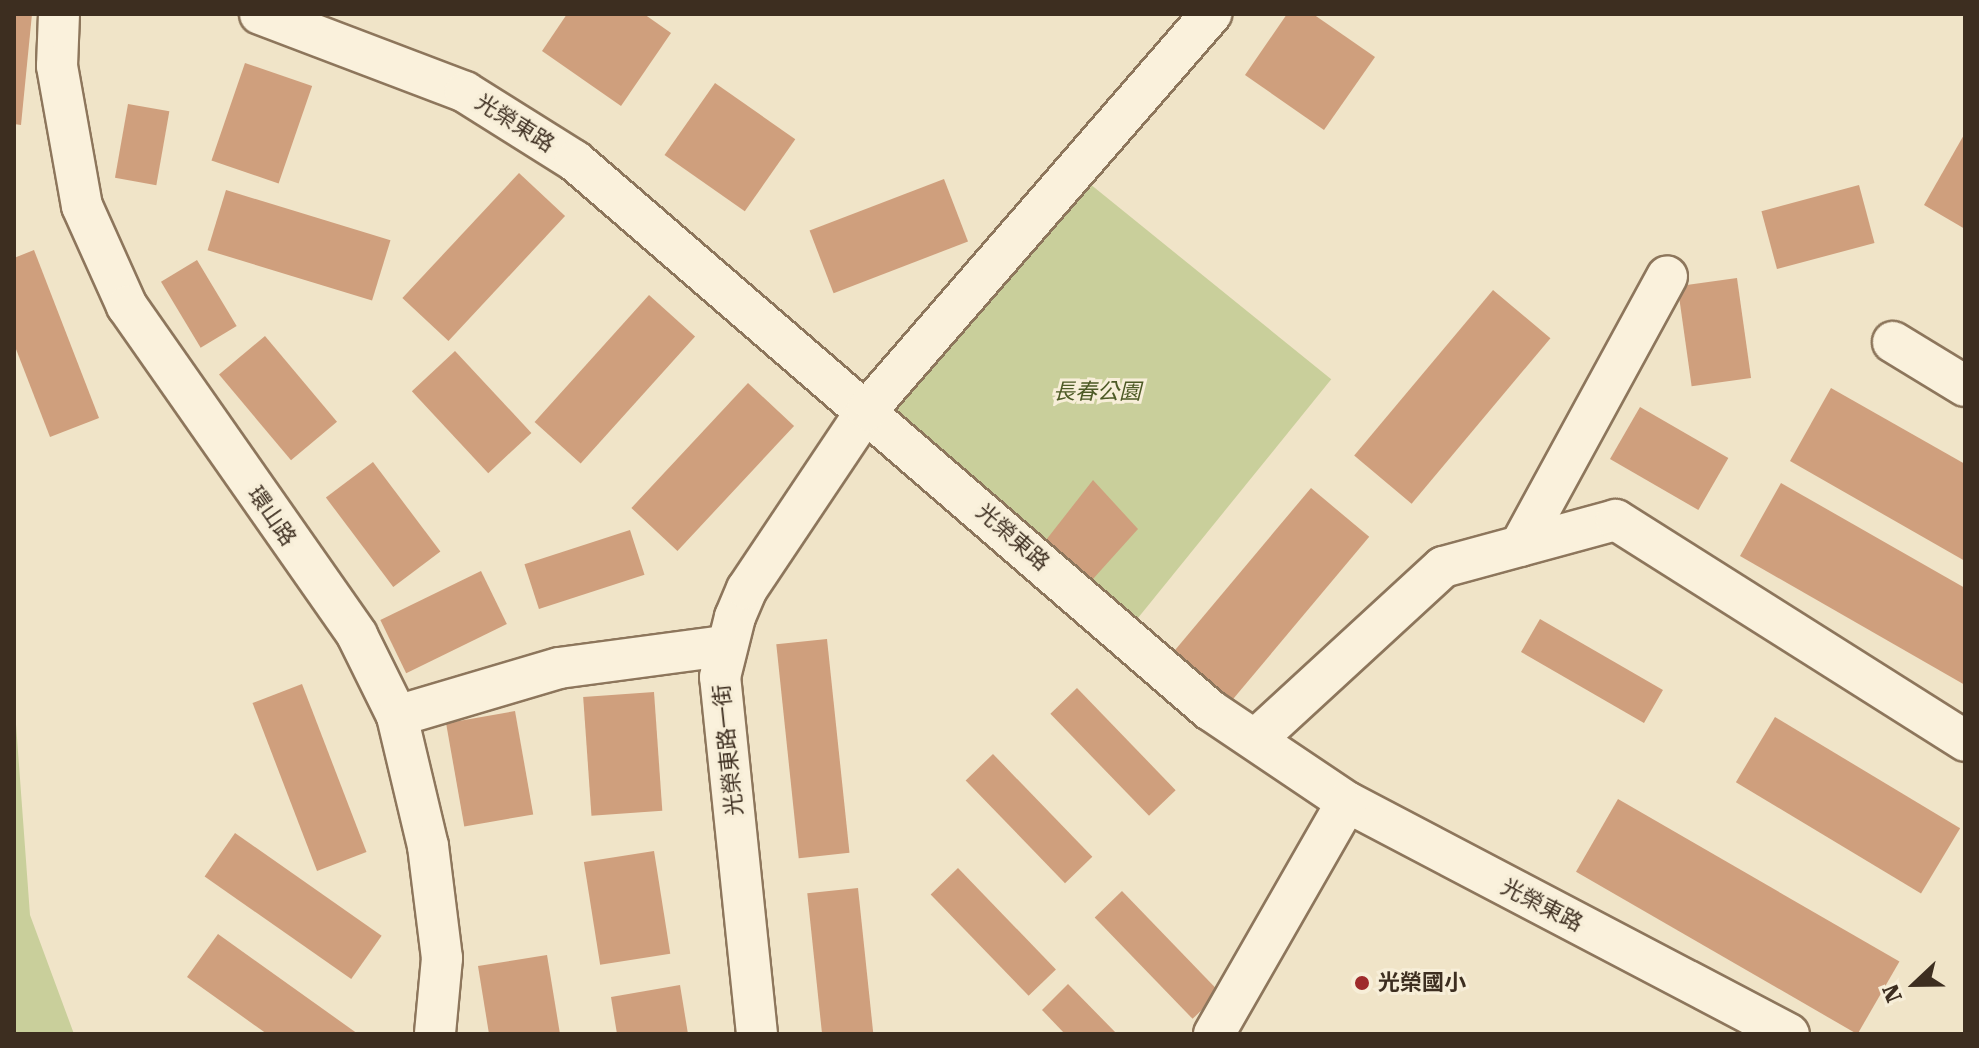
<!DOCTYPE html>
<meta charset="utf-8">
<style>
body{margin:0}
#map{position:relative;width:1979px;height:1048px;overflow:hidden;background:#f0e4c8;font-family:"Roboto Serif","Noto Sans TC",serif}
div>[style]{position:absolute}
.green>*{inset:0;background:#c9cf9b;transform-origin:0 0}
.building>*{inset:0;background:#cf9f7d;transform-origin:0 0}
.roads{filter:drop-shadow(2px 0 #8d765c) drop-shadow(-2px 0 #8d765c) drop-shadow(0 2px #8d765c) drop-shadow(0 -2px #8d765c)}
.street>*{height:40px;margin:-20px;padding:0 20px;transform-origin:20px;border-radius:20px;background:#faf1dc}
.dots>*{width:22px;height:22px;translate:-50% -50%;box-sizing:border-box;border:4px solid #f7eed8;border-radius:50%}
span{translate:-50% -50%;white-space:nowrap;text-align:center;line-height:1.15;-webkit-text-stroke:6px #f7eed8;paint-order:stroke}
.street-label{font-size:22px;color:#3d2e20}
.park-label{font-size:22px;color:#4d5a26;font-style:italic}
.poi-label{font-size:22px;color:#3d2e20;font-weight:700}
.left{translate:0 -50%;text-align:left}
.frame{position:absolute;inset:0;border:16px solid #3d2e20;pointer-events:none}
.north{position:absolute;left:1875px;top:944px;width:80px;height:80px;-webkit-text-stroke:6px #f7eed8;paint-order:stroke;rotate:248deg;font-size:22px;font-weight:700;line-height:32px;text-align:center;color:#3d2e20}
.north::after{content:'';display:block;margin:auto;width:28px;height:36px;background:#3d2e20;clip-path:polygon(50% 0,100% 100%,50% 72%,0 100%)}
</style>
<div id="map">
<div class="green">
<div style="left:1074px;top:171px;width:331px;height:310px;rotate:39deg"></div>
<div style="clip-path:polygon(14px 697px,30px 915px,74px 1034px,14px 1034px)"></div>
</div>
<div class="building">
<div style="clip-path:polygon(14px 14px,32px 14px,21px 125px,14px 124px)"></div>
<div style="clip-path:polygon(567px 14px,644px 14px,671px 33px,621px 106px,542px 51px)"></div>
<div style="clip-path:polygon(1287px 14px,1313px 14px,1375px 57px,1324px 130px,1245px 75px)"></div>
<div style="left:245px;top:63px;width:71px;height:103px;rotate:19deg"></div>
<div style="left:715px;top:83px;width:98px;height:88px;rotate:35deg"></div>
<div style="left:128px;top:104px;width:42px;height:75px;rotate:10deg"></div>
<div style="clip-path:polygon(1965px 133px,1965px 229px,1924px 205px)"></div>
<div style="left:519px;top:173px;width:63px;height:171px;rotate:43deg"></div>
<div style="left:944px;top:179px;width:67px;height:144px;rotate:69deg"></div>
<div style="left:1859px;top:185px;width:60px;height:101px;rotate:75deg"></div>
<div style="left:226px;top:190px;width:172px;height:63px;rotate:17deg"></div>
<div style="clip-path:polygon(34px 250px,99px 418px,50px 437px,14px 344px,14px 258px)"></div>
<div style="left:197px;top:260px;width:77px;height:42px;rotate:59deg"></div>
<div style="left:1737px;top:278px;width:101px;height:60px;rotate:82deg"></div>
<div style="left:1493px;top:290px;width:75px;height:216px;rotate:40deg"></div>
<div style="left:649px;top:295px;width:62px;height:171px;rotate:42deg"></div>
<div style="left:265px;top:336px;width:112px;height:60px;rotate:50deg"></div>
<div style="left:455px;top:351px;width:112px;height:59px;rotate:47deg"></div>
<div style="left:748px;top:383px;width:63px;height:171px;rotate:43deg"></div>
<div style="clip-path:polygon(1831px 388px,1965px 464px,1965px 561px,1790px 461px)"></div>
<div style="left:1640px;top:407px;width:102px;height:60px;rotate:30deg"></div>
<div style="left:373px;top:462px;width:112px;height:59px;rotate:53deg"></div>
<div style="clip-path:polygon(1093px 480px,1138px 529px,1084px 589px,1039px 549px)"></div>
<div style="clip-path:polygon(1781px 483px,1965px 588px,1965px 685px,1740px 556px)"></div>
<div style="left:1311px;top:488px;width:76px;height:216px;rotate:40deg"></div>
<div style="left:630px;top:530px;width:47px;height:111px;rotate:72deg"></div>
<div style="left:481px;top:571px;width:59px;height:112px;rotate:64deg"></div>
<div style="left:1540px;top:619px;width:142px;height:38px;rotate:30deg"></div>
<div style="left:827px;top:639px;width:215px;height:51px;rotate:84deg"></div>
<div style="left:302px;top:684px;width:180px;height:53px;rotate:69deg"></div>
<div style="left:1077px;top:688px;width:142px;height:37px;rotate:46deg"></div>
<div style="left:654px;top:692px;width:119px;height:71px;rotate:86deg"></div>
<div style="left:515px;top:711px;width:105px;height:70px;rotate:80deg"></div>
<div style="left:1775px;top:717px;width:216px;height:76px;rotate:31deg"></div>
<div style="left:993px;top:754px;width:143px;height:38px;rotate:46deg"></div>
<div style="left:1618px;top:799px;width:325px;height:84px;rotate:30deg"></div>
<div style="left:235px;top:833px;width:179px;height:53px;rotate:35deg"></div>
<div style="left:654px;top:851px;width:104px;height:71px;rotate:81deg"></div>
<div style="left:958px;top:868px;width:141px;height:38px;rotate:46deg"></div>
<div style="left:858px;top:888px;width:147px;height:51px;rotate:84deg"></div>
<div style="left:1122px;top:891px;width:141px;height:38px;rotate:46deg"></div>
<div style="clip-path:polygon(218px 934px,358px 1034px,267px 1034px,187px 977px)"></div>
<div style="clip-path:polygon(547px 955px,560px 1034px,489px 1034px,478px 966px)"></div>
<div style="clip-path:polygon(1068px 984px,1117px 1034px,1065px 1034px,1042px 1010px)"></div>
<div style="clip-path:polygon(680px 985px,688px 1034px,617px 1034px,611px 997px)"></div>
</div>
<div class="roads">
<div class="street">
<div style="left:59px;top:14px;width:52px;rotate:92.2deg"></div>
<div style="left:57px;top:66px;width:142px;rotate:79.9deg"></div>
<div style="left:82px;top:206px;width:110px;rotate:65.8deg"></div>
<div style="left:127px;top:306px;width:401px;rotate:55deg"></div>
<div style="left:357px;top:635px;width:90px;rotate:63.7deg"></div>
<div style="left:397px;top:716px;width:134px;rotate:76.6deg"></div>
<div style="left:428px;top:846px;width:113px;rotate:82.9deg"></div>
<div style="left:442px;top:958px;width:76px;rotate:95.3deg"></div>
<div style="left:260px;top:14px;width:219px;rotate:20.8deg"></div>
<div style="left:465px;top:92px;width:130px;rotate:32.1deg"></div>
<div style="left:575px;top:161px;width:839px;rotate:40.85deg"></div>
<div style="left:1210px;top:710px;width:165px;rotate:33.9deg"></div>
<div style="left:1347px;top:802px;width:499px;rotate:27.7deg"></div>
<div style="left:1893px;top:342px;width:84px;rotate:31.4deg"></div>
<div style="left:1520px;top:546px;width:307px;rotate:-61.4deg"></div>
<div style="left:397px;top:716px;width:169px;rotate:-16.5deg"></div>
<div style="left:559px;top:668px;width:166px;rotate:-7.6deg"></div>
<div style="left:1256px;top:739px;width:254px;rotate:-42.6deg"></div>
<div style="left:1443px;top:567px;width:179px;rotate:-15.2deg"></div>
<div style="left:1616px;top:520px;width:413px;rotate:32.3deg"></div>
<div style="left:757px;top:1034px;width:359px;rotate:-95.9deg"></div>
<div style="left:720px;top:677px;width:62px;rotate:-76deg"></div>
<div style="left:735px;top:617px;width:30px;rotate:-67deg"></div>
<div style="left:747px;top:589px;width:216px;rotate:-56.2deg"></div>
<div style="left:867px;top:410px;width:525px;rotate:-49.02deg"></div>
<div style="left:1214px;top:1034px;width:267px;rotate:-60.2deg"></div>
</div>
</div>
<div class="dots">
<div style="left:1362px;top:983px;background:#9e2a2b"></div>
</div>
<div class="street-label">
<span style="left:515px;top:123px;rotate:32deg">光榮東路</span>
<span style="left:272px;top:516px;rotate:55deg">環山路</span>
<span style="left:1013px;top:537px;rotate:41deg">光榮東路</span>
<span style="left:728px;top:750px;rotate:-96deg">光榮東路一街</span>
<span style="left:1542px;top:905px;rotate:27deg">光榮東路</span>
</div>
<div class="park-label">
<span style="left:1097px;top:392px">長春公園</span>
</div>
<div class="poi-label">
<span class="left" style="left:1378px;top:983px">光榮國小</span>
</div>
<div class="frame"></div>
<div class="north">N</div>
</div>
